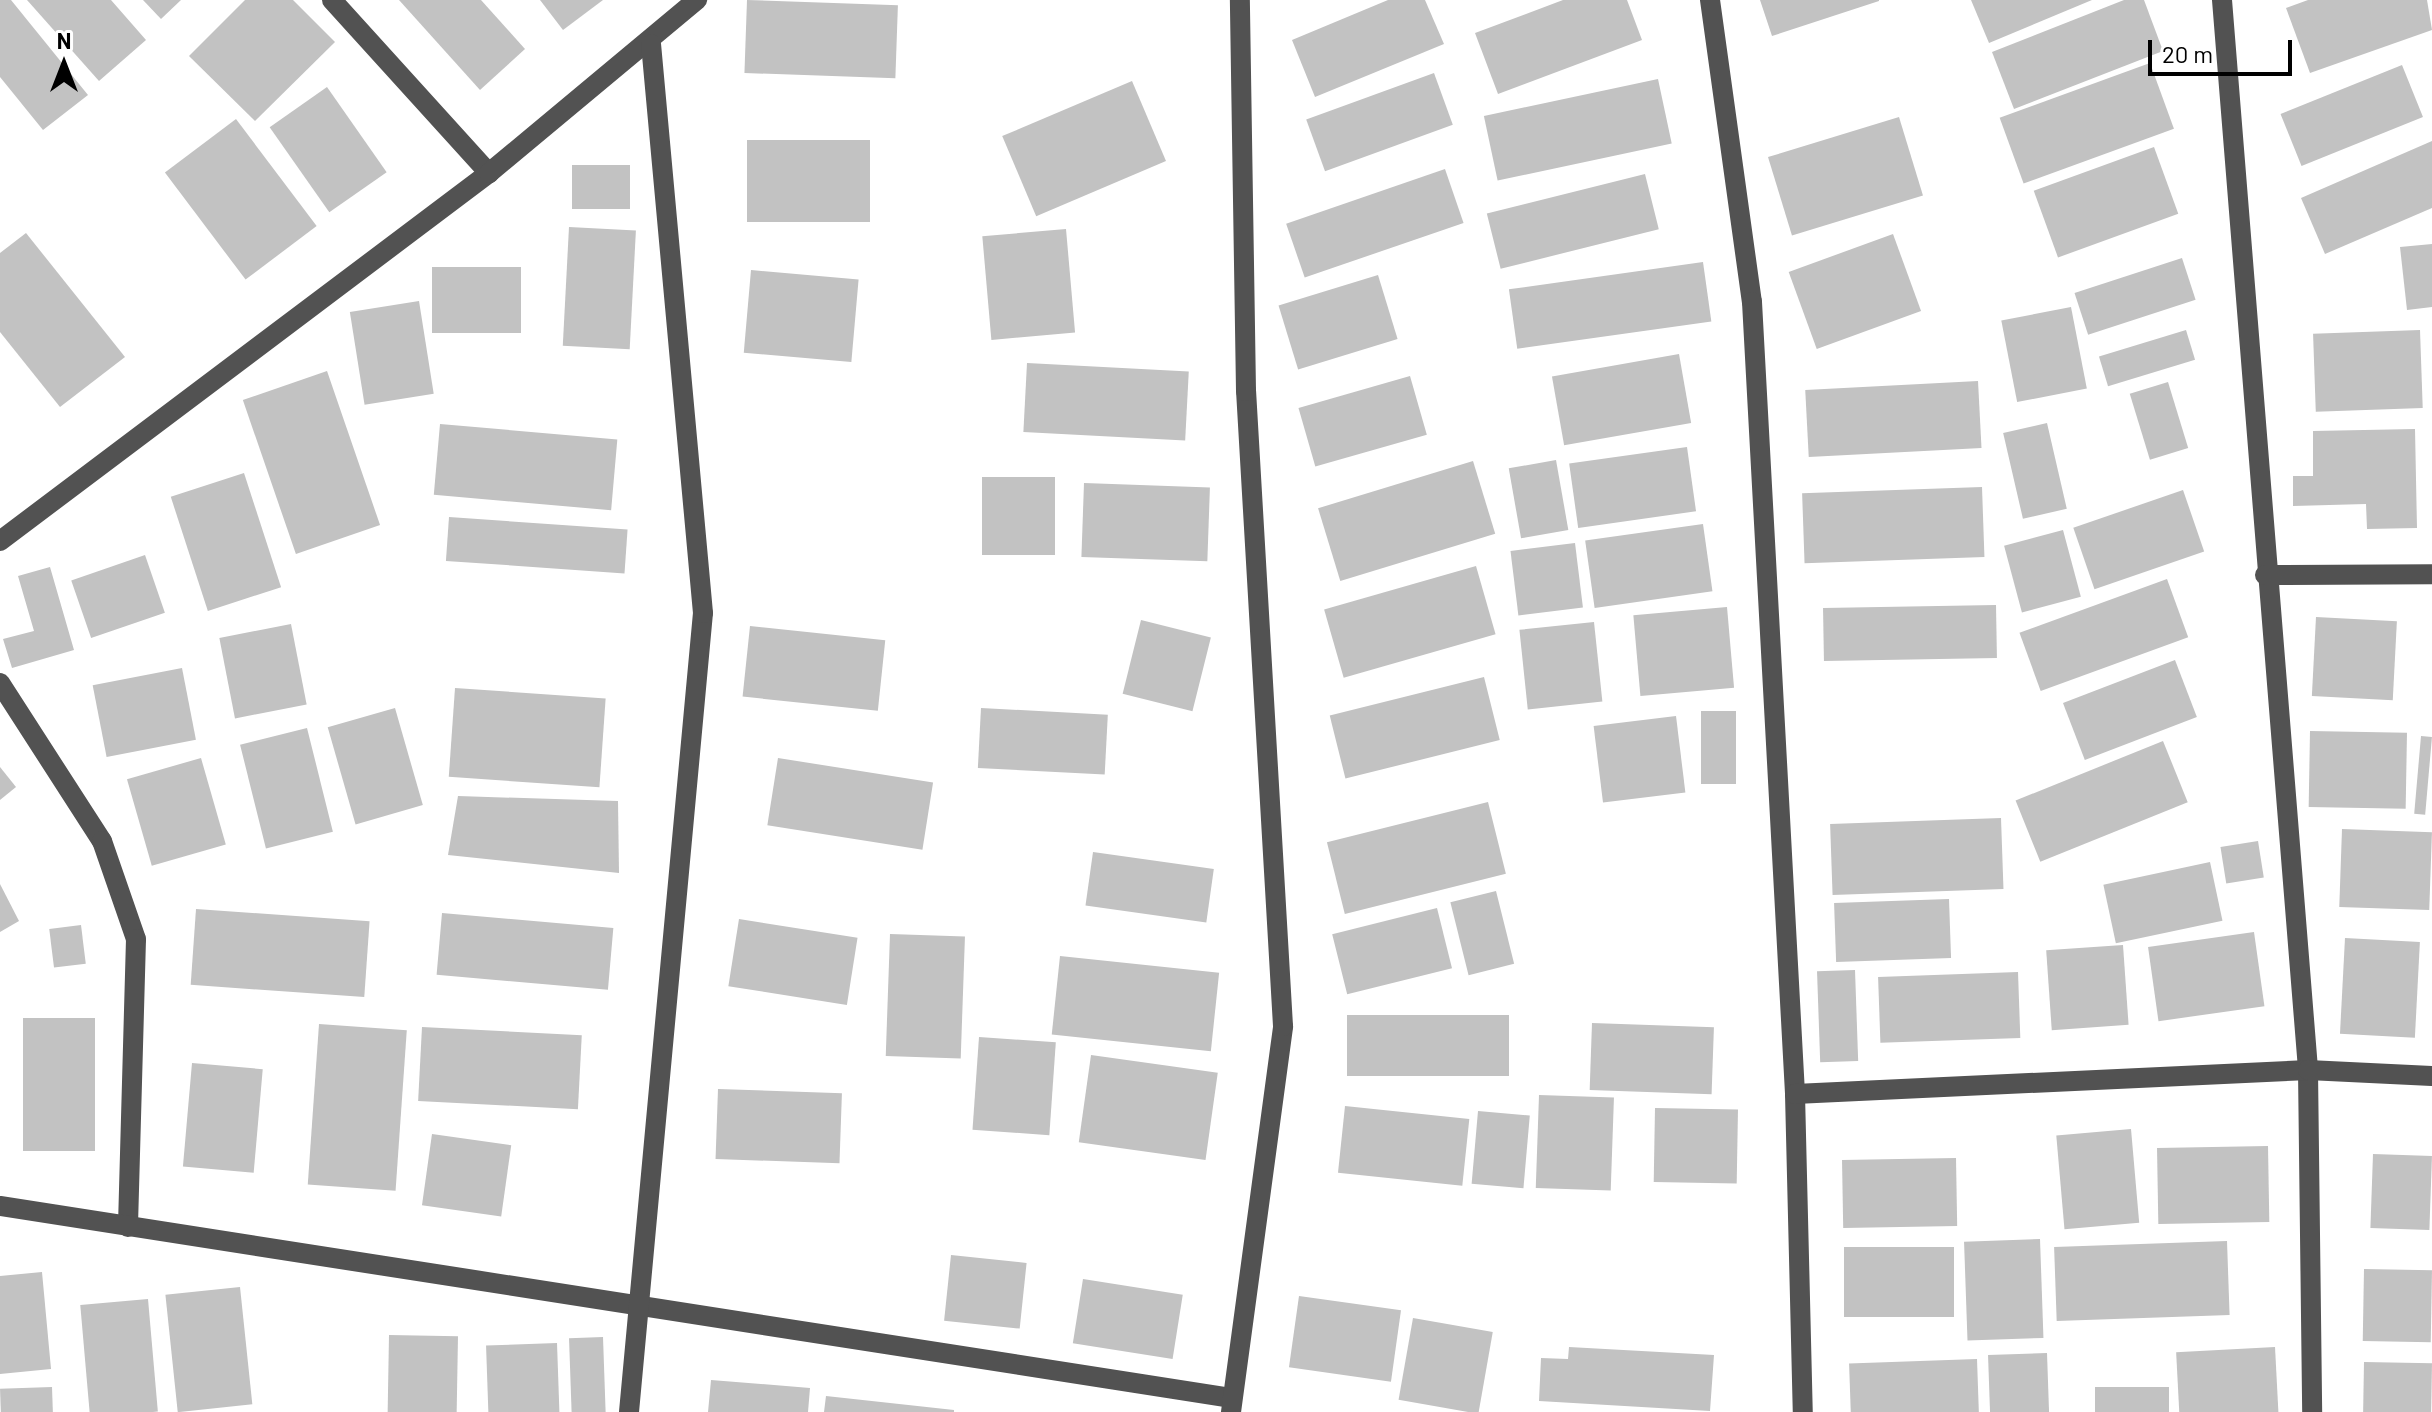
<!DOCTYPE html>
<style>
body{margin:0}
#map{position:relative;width:2432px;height:1412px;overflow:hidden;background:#fff;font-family:Barlow,sans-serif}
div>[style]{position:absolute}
.building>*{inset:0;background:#c2c2c2;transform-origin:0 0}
.minor>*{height:20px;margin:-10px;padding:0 10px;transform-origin:10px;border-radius:10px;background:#525252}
span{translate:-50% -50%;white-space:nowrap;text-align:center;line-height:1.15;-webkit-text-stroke:8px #fff;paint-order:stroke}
.north{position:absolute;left:24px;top:24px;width:80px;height:80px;-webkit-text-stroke:6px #fff;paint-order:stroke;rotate:0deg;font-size:22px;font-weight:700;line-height:32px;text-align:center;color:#000}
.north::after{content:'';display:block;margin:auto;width:28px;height:36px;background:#000;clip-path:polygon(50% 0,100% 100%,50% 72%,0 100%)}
.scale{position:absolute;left:2148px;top:40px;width:144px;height:36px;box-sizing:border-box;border:4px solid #000;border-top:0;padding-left:10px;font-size:24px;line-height:28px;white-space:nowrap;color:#000;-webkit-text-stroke:6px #fff;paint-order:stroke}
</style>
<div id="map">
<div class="building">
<div style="clip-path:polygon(0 0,11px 0,88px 95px,43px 130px,0 77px)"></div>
<div style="clip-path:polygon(27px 0,111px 0,146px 40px,99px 81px)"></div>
<div style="clip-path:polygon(143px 0,181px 0,161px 19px)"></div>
<div style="clip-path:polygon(245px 0,293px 0,335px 42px,255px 121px,189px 56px)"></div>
<div style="clip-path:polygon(399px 0,481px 0,525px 49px,480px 90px)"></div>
<div style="clip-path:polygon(540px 0,603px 0,563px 30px)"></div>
<div style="left:747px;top:0;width:151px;height:73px;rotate:2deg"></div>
<div style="clip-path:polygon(1388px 0,1425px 0,1444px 44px,1315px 97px,1292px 40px)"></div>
<div style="clip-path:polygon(1563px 0,1627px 0,1642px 40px,1498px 94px,1475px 33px)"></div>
<div style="clip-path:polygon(1760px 0,1879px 0,1879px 1px,1772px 36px)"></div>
<div style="clip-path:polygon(1971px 0,2092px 0,1989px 43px)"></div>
<div style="clip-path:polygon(2124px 0,2144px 0,2163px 51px,2014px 109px,1992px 52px)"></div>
<div style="clip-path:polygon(2308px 0,2427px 0,2432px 30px,2310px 73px,2286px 8px)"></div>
<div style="left:2150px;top:63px;width:70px;height:160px;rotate:70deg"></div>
<div style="left:2402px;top:65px;width:56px;height:131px;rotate:68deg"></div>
<div style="left:1434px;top:73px;width:55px;height:136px;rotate:70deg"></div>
<div style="left:1658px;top:79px;width:66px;height:178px;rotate:78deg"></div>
<div style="left:1132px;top:81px;width:87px;height:141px;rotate:67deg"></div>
<div style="left:327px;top:87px;width:104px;height:70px;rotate:55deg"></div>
<div style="left:1899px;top:117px;width:82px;height:137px;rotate:73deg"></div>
<div style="left:236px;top:119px;width:134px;height:89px;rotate:53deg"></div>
<div style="left:747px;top:140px;width:123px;height:82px"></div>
<div style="clip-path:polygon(2432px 141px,2432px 208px,2325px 254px,2301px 198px)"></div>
<div style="left:2154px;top:147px;width:71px;height:128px;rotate:70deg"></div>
<div style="left:572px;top:165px;width:58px;height:44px"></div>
<div style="left:1445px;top:169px;width:57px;height:168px;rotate:71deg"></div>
<div style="left:1645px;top:174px;width:57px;height:163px;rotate:76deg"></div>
<div style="left:569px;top:227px;width:67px;height:119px;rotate:3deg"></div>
<div style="left:1066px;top:229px;width:104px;height:84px;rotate:85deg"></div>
<div style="clip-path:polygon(26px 233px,125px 357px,60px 407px,0 332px,0 253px)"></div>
<div style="left:1893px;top:234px;width:82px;height:111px;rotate:70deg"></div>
<div style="clip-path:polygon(2432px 244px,2432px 307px,2407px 310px,2400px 247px)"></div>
<div style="left:2182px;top:258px;width:44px;height:113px;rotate:72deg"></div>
<div style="left:1703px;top:262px;width:60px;height:196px;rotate:82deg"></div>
<div style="left:432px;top:267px;width:89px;height:66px"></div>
<div style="left:751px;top:270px;width:108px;height:83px;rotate:5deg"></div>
<div style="left:1378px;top:275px;width:67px;height:104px;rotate:73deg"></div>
<div style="left:419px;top:301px;width:94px;height:70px;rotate:81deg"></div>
<div style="left:2071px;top:307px;width:83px;height:71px;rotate:79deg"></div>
<div style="left:2186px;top:330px;width:31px;height:91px;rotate:73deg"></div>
<div style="left:2420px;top:330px;width:78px;height:107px;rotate:88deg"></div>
<div style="left:1679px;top:354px;width:70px;height:129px;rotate:80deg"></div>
<div style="left:1027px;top:363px;width:162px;height:69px;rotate:3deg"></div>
<div style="left:327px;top:371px;width:163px;height:89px;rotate:71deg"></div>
<div style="left:1410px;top:376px;width:61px;height:116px;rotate:74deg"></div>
<div style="left:1978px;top:381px;width:67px;height:173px;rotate:87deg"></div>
<div style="left:2168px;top:382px;width:69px;height:40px;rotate:73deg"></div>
<div style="left:2047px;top:423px;width:88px;height:45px;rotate:77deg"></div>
<div style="left:440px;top:424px;width:178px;height:71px;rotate:5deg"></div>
<div style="clip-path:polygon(2415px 429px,2417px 528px,2367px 529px,2366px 504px,2293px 506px,2293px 476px,2313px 476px,2313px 431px)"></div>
<div style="left:1687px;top:447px;width:65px;height:119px;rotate:82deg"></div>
<div style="left:1556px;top:460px;width:71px;height:48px;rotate:80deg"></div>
<div style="left:1473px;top:461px;width:76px;height:162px;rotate:73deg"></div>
<div style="left:244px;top:473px;width:120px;height:77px;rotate:72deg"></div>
<div style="left:982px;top:477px;width:73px;height:78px"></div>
<div style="left:1084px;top:483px;width:126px;height:74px;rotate:2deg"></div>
<div style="left:1982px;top:487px;width:70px;height:180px;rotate:88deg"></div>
<div style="left:2183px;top:490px;width:65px;height:116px;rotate:71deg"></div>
<div style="left:449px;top:517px;width:179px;height:44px;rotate:4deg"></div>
<div style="left:1703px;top:524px;width:68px;height:119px;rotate:82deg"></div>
<div style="left:2063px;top:530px;width:69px;height:61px;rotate:75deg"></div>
<div style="left:1575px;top:543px;width:65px;height:65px;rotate:83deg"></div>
<div style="left:145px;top:555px;width:61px;height:78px;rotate:71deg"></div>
<div style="left:1476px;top:566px;width:71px;height:158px;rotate:74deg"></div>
<div style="clip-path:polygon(50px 567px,74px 650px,12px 668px,3px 639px,34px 631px,18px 576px)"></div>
<div style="left:2167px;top:579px;width:62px;height:157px;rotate:70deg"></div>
<div style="left:1996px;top:605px;width:53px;height:173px;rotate:89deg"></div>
<div style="left:1727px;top:607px;width:81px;height:94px;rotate:85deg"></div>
<div style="left:2316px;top:617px;width:81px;height:79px;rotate:3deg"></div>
<div style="left:1141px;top:620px;width:72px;height:76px;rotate:14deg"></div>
<div style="left:1594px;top:622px;width:80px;height:75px;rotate:84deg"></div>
<div style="left:291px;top:624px;width:82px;height:73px;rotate:79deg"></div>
<div style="left:750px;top:626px;width:136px;height:71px;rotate:6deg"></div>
<div style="left:2175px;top:660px;width:61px;height:120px;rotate:69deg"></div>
<div style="left:182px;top:668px;width:73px;height:91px;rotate:79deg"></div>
<div style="left:1484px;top:677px;width:65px;height:159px;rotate:76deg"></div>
<div style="left:455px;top:688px;width:151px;height:89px;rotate:4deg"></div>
<div style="left:395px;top:708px;width:101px;height:70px;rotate:74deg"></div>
<div style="left:981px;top:708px;width:127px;height:60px;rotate:3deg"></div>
<div style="left:1701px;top:711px;width:35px;height:73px"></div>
<div style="left:1676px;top:716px;width:77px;height:83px;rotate:83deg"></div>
<div style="left:307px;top:728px;width:107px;height:69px;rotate:76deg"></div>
<div style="left:2310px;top:731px;width:97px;height:76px;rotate:1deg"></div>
<div style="left:2421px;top:736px;width:11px;height:78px;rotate:5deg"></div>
<div style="left:2163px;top:741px;width:66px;height:159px;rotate:68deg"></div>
<div style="left:201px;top:758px;width:90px;height:77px;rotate:74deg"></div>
<div style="left:778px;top:758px;width:157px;height:68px;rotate:9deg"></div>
<div style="clip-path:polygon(0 767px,16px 787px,0 800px)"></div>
<div style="clip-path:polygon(458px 796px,618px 801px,619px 873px,448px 855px)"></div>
<div style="left:1488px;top:802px;width:74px;height:166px;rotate:76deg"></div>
<div style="left:2001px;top:818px;width:71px;height:171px;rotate:88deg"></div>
<div style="left:2342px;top:829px;width:90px;height:78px;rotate:2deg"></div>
<div style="left:2258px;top:841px;width:37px;height:38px;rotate:81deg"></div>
<div style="left:1093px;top:852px;width:122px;height:54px;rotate:8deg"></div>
<div style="left:2210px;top:862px;width:60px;height:109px;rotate:78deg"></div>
<div style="clip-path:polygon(0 884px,19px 921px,0 932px)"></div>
<div style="left:1496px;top:891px;width:75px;height:47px;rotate:76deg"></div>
<div style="left:1949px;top:899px;width:59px;height:115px;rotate:88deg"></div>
<div style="left:1437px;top:908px;width:62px;height:108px;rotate:76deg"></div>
<div style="left:196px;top:909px;width:174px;height:76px;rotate:4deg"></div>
<div style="left:442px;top:913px;width:172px;height:62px;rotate:5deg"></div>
<div style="left:739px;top:919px;width:120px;height:68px;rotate:9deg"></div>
<div style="left:81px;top:925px;width:39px;height:32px;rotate:83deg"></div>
<div style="left:2254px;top:932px;width:75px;height:107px;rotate:82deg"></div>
<div style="left:890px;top:934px;width:75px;height:122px;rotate:2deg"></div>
<div style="left:2345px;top:938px;width:75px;height:96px;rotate:3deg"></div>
<div style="left:2123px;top:945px;width:80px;height:77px;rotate:86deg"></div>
<div style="left:1060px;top:956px;width:160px;height:79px;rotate:6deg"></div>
<div style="left:1855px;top:970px;width:91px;height:38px;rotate:88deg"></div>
<div style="left:2018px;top:972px;width:66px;height:140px;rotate:88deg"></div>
<div style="left:1347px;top:1015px;width:162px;height:61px"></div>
<div style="left:23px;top:1018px;width:72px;height:133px"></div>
<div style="left:1592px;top:1023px;width:122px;height:67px;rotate:2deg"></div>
<div style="left:319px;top:1024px;width:88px;height:161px;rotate:4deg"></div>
<div style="left:422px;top:1027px;width:160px;height:74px;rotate:3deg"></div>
<div style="left:979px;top:1037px;width:77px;height:93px;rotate:4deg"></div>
<div style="left:1091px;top:1055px;width:128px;height:88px;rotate:8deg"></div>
<div style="left:192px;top:1063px;width:71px;height:104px;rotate:5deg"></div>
<div style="left:718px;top:1089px;width:124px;height:70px;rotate:2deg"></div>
<div style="left:1539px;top:1095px;width:75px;height:93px;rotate:2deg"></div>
<div style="left:1345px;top:1106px;width:125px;height:67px;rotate:6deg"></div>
<div style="left:1655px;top:1108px;width:83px;height:74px;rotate:1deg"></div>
<div style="left:1478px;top:1111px;width:52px;height:73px;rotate:5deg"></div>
<div style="left:2131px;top:1129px;width:94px;height:75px;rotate:85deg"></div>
<div style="left:432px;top:1134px;width:80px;height:72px;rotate:8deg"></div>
<div style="left:2268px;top:1146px;width:76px;height:111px;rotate:89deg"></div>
<div style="left:2373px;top:1154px;width:59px;height:74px;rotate:2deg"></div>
<div style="left:1956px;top:1158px;width:68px;height:114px;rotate:89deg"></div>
<div style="left:2040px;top:1239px;width:99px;height:76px;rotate:88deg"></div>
<div style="left:2227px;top:1241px;width:74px;height:173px;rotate:88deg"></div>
<div style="left:1844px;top:1247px;width:110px;height:70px"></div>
<div style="left:951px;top:1255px;width:76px;height:66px;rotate:6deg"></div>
<div style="left:2364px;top:1269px;width:68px;height:72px;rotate:1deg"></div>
<div style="clip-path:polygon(42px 1272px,51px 1369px,0 1374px,0 1276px)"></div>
<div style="left:1083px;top:1279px;width:101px;height:65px;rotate:9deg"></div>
<div style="left:240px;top:1287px;width:118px;height:75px;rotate:84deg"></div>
<div style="left:1299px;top:1296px;width:103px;height:72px;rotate:8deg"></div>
<div style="left:148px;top:1299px;width:113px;height:68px;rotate:85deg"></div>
<div style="left:1413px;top:1318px;width:81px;height:83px;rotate:10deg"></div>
<div style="left:389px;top:1335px;width:69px;height:77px;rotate:1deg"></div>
<div style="left:603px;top:1337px;width:75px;height:34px;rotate:88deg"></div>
<div style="left:557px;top:1343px;width:69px;height:71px;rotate:88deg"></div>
<div style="clip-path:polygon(1569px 1347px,1714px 1355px,1710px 1411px,1539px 1401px,1541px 1358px,1568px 1359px)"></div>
<div style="left:2275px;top:1347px;width:65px;height:99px;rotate:87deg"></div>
<div style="left:2047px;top:1353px;width:59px;height:59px;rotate:88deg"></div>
<div style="left:1977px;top:1359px;width:53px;height:128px;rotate:88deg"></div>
<div style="left:2364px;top:1362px;width:68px;height:50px;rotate:1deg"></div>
<div style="clip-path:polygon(711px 1380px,810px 1388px,808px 1412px,708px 1412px)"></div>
<div style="left:52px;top:1387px;width:25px;height:52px;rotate:88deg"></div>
<div style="left:2169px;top:1387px;width:25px;height:74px;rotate:90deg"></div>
<div style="clip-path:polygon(826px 1396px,954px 1410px,954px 1412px,824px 1412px)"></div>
</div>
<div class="minor">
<div style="left:332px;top:0;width:234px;rotate:47.8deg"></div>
<div style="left:1710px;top:0;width:305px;rotate:82.1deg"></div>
<div style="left:1752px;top:302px;width:793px;rotate:86.89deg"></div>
<div style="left:1795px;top:1094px;width:318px;rotate:88.6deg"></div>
<div style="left:2222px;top:0;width:1073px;rotate:85.4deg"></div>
<div style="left:2308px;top:1070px;width:342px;rotate:89.3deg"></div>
<div style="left:0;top:541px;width:612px;rotate:-36.96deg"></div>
<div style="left:489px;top:173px;width:271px;rotate:-39.8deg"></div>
<div style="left:2265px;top:575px;width:167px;rotate:-0.3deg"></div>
<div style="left:0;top:683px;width:188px;rotate:57.2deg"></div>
<div style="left:102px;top:841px;width:104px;rotate:70.9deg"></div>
<div style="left:136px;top:939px;width:288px;rotate:91.6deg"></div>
<div style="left:1795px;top:1094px;width:514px;rotate:-2.68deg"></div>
<div style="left:2308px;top:1070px;width:124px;rotate:2.8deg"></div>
<div style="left:0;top:1206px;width:1247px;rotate:8.86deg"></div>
<div style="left:629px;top:1412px;width:802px;rotate:-84.71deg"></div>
<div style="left:703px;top:613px;width:571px;rotate:-95.22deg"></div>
<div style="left:1231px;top:1412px;width:389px;rotate:-82.3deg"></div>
<div style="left:1283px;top:1026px;width:636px;rotate:-93.33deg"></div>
<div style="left:1246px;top:391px;width:391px;rotate:-90.9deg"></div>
</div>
<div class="north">N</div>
<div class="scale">20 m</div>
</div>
